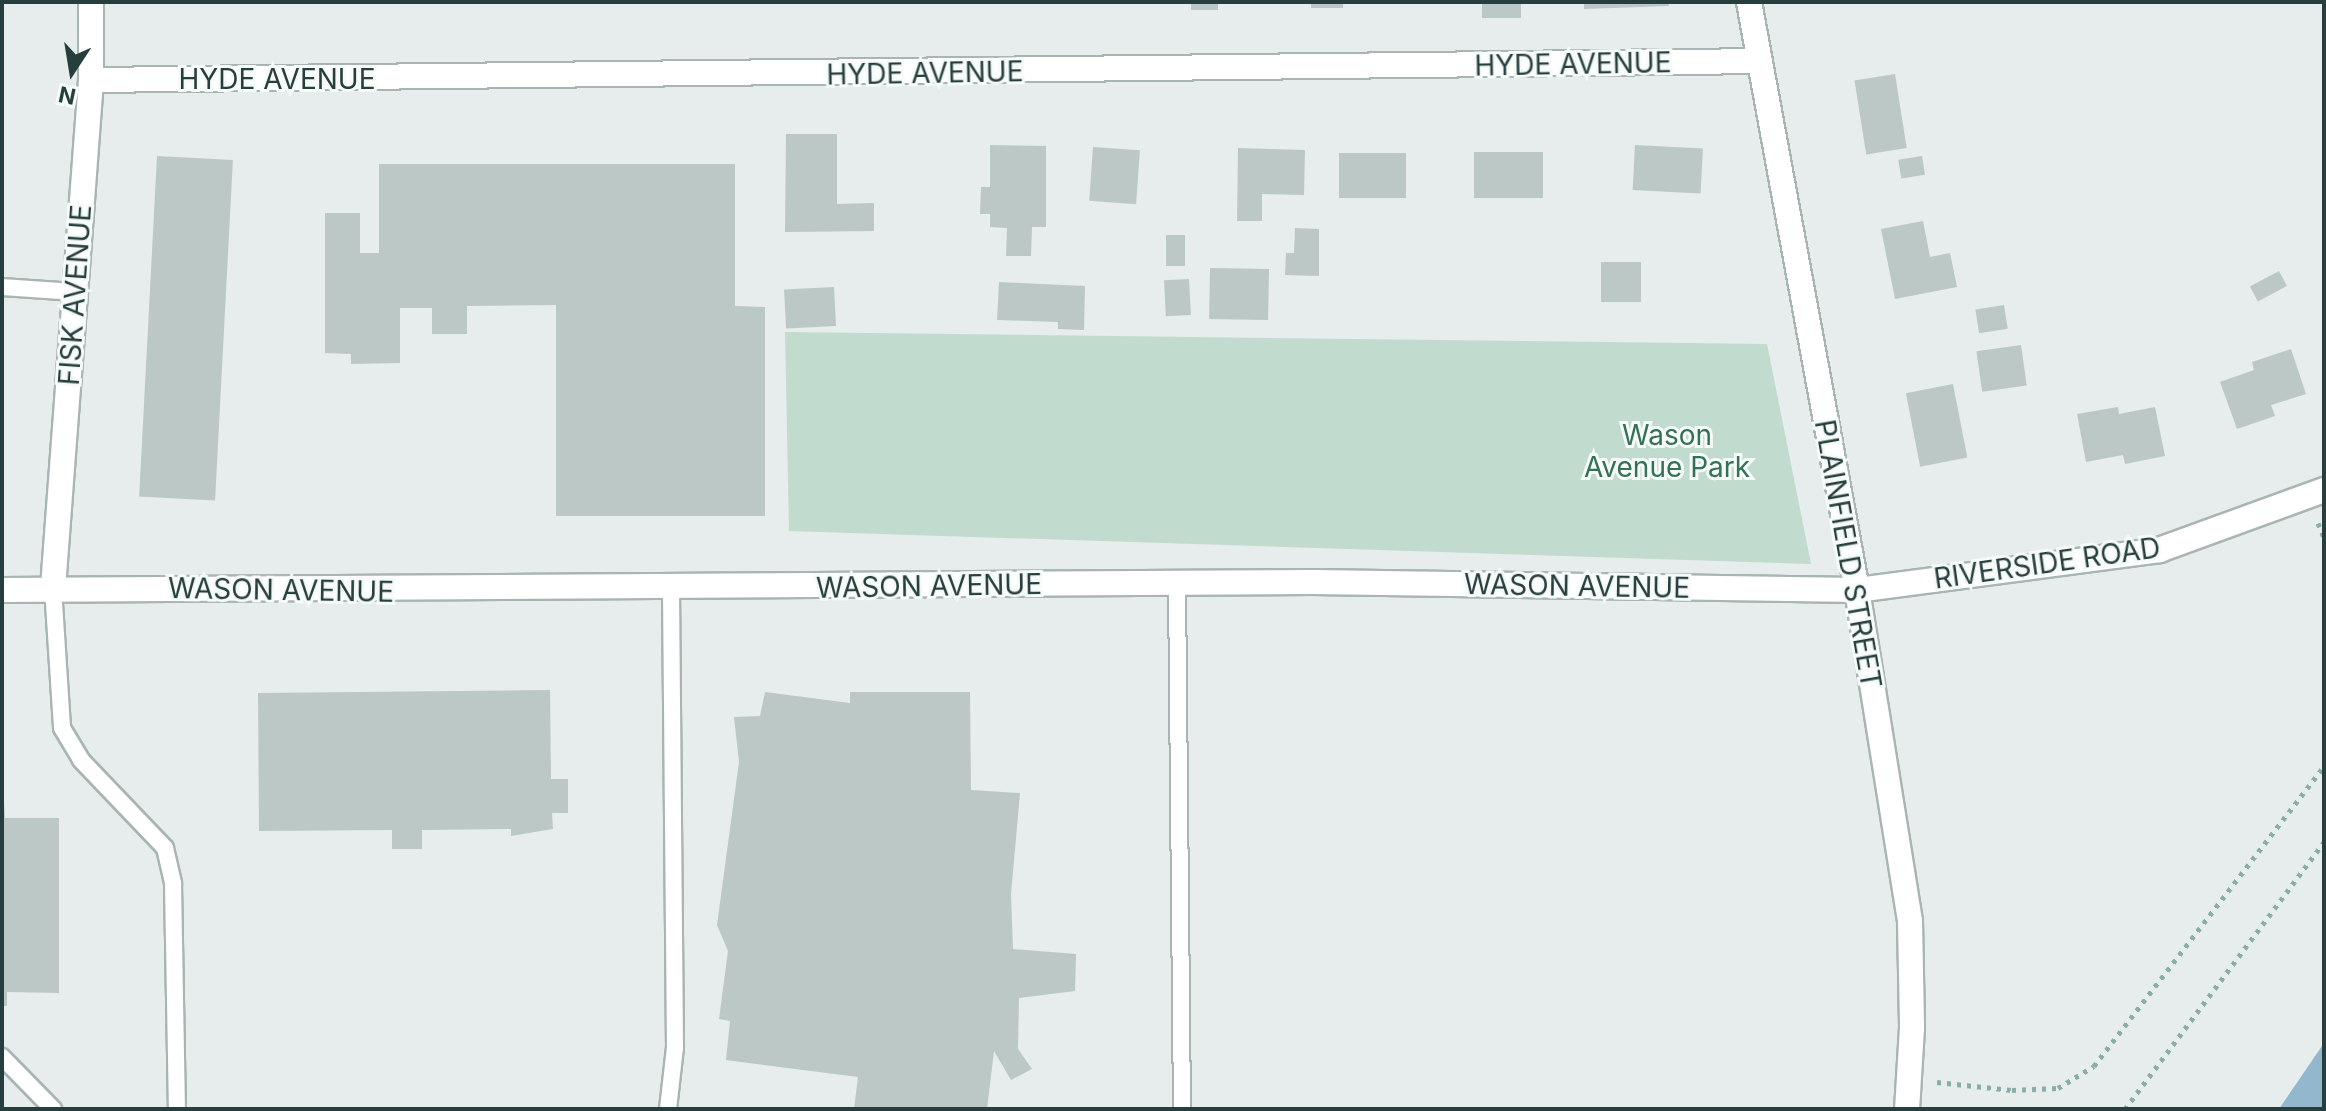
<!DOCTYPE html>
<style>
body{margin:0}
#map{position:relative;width:2326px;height:1111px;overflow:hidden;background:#e6edec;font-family:Inter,sans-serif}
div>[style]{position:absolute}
.green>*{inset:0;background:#c1dcce}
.water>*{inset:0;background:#93b8cd}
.building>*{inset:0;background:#bbc8c5;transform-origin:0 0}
.path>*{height:5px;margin-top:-2.5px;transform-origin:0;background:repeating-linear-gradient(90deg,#89aeaa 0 4px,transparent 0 10px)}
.roads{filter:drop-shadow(2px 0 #a9b5b4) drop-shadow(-2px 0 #a9b5b4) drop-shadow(0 2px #a9b5b4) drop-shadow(0 -2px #a9b5b4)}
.service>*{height:16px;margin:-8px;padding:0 8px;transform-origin:8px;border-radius:8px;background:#fff}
.minor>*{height:24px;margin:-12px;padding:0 12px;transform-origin:12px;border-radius:12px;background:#fff}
.tertiary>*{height:24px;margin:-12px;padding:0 12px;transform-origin:12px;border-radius:12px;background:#fff}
span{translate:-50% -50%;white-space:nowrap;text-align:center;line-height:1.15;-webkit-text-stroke:6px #f6faf9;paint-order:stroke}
.street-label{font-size:28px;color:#263e3d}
.park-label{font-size:28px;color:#337258}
.frame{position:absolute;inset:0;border:4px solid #263e3d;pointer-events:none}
.north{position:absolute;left:32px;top:32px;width:80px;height:80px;-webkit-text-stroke:6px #f6faf9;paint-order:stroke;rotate:192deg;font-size:22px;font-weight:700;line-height:32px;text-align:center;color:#263e3d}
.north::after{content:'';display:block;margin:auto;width:28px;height:36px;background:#263e3d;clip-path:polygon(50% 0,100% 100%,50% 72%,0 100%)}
</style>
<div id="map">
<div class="green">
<div style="clip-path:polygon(785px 332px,1767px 344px,1811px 564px,789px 531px)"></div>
</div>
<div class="water">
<div style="clip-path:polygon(2324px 1043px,2324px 1109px,2279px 1109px)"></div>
</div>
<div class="building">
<div style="left:1191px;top:2px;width:27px;height:8px"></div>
<div style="left:1311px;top:2px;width:32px;height:6px"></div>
<div style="left:1482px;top:2px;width:39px;height:16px"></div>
<div style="clip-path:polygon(1584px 2px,1668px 2px,1669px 6px,1584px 9px)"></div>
<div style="left:1895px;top:74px;width:75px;height:41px;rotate:81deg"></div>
<div style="clip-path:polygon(786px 134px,837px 134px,837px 204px,874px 203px,874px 231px,785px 232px)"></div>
<div style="clip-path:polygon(990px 145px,1046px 146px,1046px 227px,1032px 227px,1031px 256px,1006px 256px,1007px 228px,990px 227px,990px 214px,980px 214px,981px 187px,990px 187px)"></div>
<div style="left:1635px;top:145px;width:68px;height:45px;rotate:3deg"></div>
<div style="left:1093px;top:147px;width:47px;height:54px;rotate:4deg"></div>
<div style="clip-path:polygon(1238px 148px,1305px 150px,1304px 195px,1262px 194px,1262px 221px,1237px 221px)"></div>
<div style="left:1543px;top:152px;width:46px;height:69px;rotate:90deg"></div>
<div style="left:1339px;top:153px;width:67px;height:45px"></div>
<div style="left:157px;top:156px;width:76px;height:341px;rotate:3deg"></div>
<div style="left:1922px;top:156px;width:19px;height:24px;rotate:81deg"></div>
<div style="clip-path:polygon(379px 164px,735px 164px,735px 306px,765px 307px,765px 516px,556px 516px,556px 305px,467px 306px,467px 334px,432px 334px,432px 308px,400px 308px,400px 363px,351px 364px,351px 354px,325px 353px,325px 213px,360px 213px,360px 253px,379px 253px)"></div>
<div style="clip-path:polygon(1923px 221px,1930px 257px,1950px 253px,1957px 287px,1895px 299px,1881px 229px)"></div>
<div style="clip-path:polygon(1295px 228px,1319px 229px,1319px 276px,1285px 275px,1286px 253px,1294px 253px)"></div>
<div style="left:1166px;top:235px;width:19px;height:31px"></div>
<div style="left:1601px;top:262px;width:40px;height:40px"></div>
<div style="left:1210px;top:268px;width:59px;height:51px;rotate:1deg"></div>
<div style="left:2279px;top:271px;width:17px;height:33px;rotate:62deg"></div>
<div style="left:1189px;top:279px;width:36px;height:25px;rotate:87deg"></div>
<div style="clip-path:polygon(999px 282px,1085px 286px,1084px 330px,1058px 329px,1058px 322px,997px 320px)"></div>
<div style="left:834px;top:287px;width:39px;height:50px;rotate:87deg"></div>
<div style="left:2004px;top:305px;width:24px;height:29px;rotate:81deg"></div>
<div style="left:2021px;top:345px;width:41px;height:45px;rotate:82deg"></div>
<div style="clip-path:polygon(2291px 349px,2306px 394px,2271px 405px,2275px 416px,2237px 429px,2220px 382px,2254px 370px,2252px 362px)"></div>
<div style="left:1953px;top:384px;width:75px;height:48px;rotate:79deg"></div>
<div style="clip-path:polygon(2118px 407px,2119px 414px,2155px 407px,2165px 456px,2125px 464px,2123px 455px,2086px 462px,2077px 414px)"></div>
<div style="clip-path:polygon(550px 690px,551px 779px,568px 779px,568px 813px,552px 813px,553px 829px,511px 836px,511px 829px,422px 830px,422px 849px,392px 849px,392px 830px,259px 831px,258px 693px)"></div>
<div style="clip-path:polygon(765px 692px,850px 703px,850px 692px,970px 692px,971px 790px,1020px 793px,1011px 894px,1013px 949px,1076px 954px,1075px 991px,1019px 998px,1018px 1049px,1032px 1069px,1011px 1080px,994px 1051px,987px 1109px,854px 1109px,858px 1077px,726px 1060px,730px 1021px,719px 1019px,728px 951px,717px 925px,739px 762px,734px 717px,760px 716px)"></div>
<div style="clip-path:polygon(2px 771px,5px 818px,59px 818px,59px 993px,7px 992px,7px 1006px,2px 1006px)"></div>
</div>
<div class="path">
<div style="left:2318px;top:523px;width:16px;rotate:68deg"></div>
<div style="left:1937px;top:1082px;width:75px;rotate:6.1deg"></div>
<div style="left:2012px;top:1090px;width:46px;rotate:-2.5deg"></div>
<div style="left:2058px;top:1088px;width:42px;rotate:-31.4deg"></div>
<div style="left:2094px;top:1066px;width:378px;rotate:-52.5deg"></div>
<div style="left:2125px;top:1109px;width:333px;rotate:-53.3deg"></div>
</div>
<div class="roads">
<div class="service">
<div style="left:2px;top:287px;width:73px;rotate:3.9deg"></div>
<div style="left:1177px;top:583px;width:526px;rotate:89.46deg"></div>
<div style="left:53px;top:588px;width:140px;rotate:86.3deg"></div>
<div style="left:62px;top:728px;width:37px;rotate:59deg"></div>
<div style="left:81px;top:760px;width:122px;rotate:46.3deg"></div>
<div style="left:165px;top:848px;width:37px;rotate:77deg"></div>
<div style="left:173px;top:884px;width:225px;rotate:89deg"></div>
<div style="left:2px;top:1057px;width:73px;rotate:45.6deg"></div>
<div style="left:668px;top:1109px;width:61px;rotate:-83.5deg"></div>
<div style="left:675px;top:1048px;width:459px;rotate:-90.5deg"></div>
</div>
<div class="minor">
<div style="left:91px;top:80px;width:1668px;rotate:-0.65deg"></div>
</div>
<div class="tertiary">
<div style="left:1749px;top:2px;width:598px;rotate:79.59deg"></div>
<div style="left:1857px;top:590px;width:335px;rotate:80.9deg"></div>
<div style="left:1910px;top:921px;width:107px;rotate:88.9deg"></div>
<div style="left:1912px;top:1028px;width:81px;rotate:93.5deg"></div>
<div style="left:53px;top:588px;width:509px;rotate:-85.72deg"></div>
<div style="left:91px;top:80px;width:78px;rotate:-90deg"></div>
<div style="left:2px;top:590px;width:1311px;rotate:-0.35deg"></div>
<div style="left:1313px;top:582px;width:544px;rotate:0.84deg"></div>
<div style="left:1857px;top:590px;width:305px;rotate:-7.5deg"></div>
<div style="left:2159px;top:550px;width:176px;rotate:-20deg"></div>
</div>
</div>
<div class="street-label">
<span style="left:1573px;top:64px;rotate:-1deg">HYDE AVENUE</span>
<span style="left:925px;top:73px;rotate:-1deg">HYDE AVENUE</span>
<span style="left:277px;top:79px">HYDE AVENUE</span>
<span style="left:75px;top:295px;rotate:-86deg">FISK AVENUE</span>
<span style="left:1848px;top:554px;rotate:80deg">PLAINFIELD STREET</span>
<span style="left:2047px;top:563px;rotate:-8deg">RIVERSIDE ROAD</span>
<span style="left:929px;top:586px;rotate:-1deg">WASON AVENUE</span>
<span style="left:1577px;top:586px;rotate:1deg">WASON AVENUE</span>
<span style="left:281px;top:590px;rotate:1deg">WASON AVENUE</span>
</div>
<div class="park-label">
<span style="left:1667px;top:451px">Wason<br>Avenue Park</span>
</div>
<div class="frame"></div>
<div class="north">N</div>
</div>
